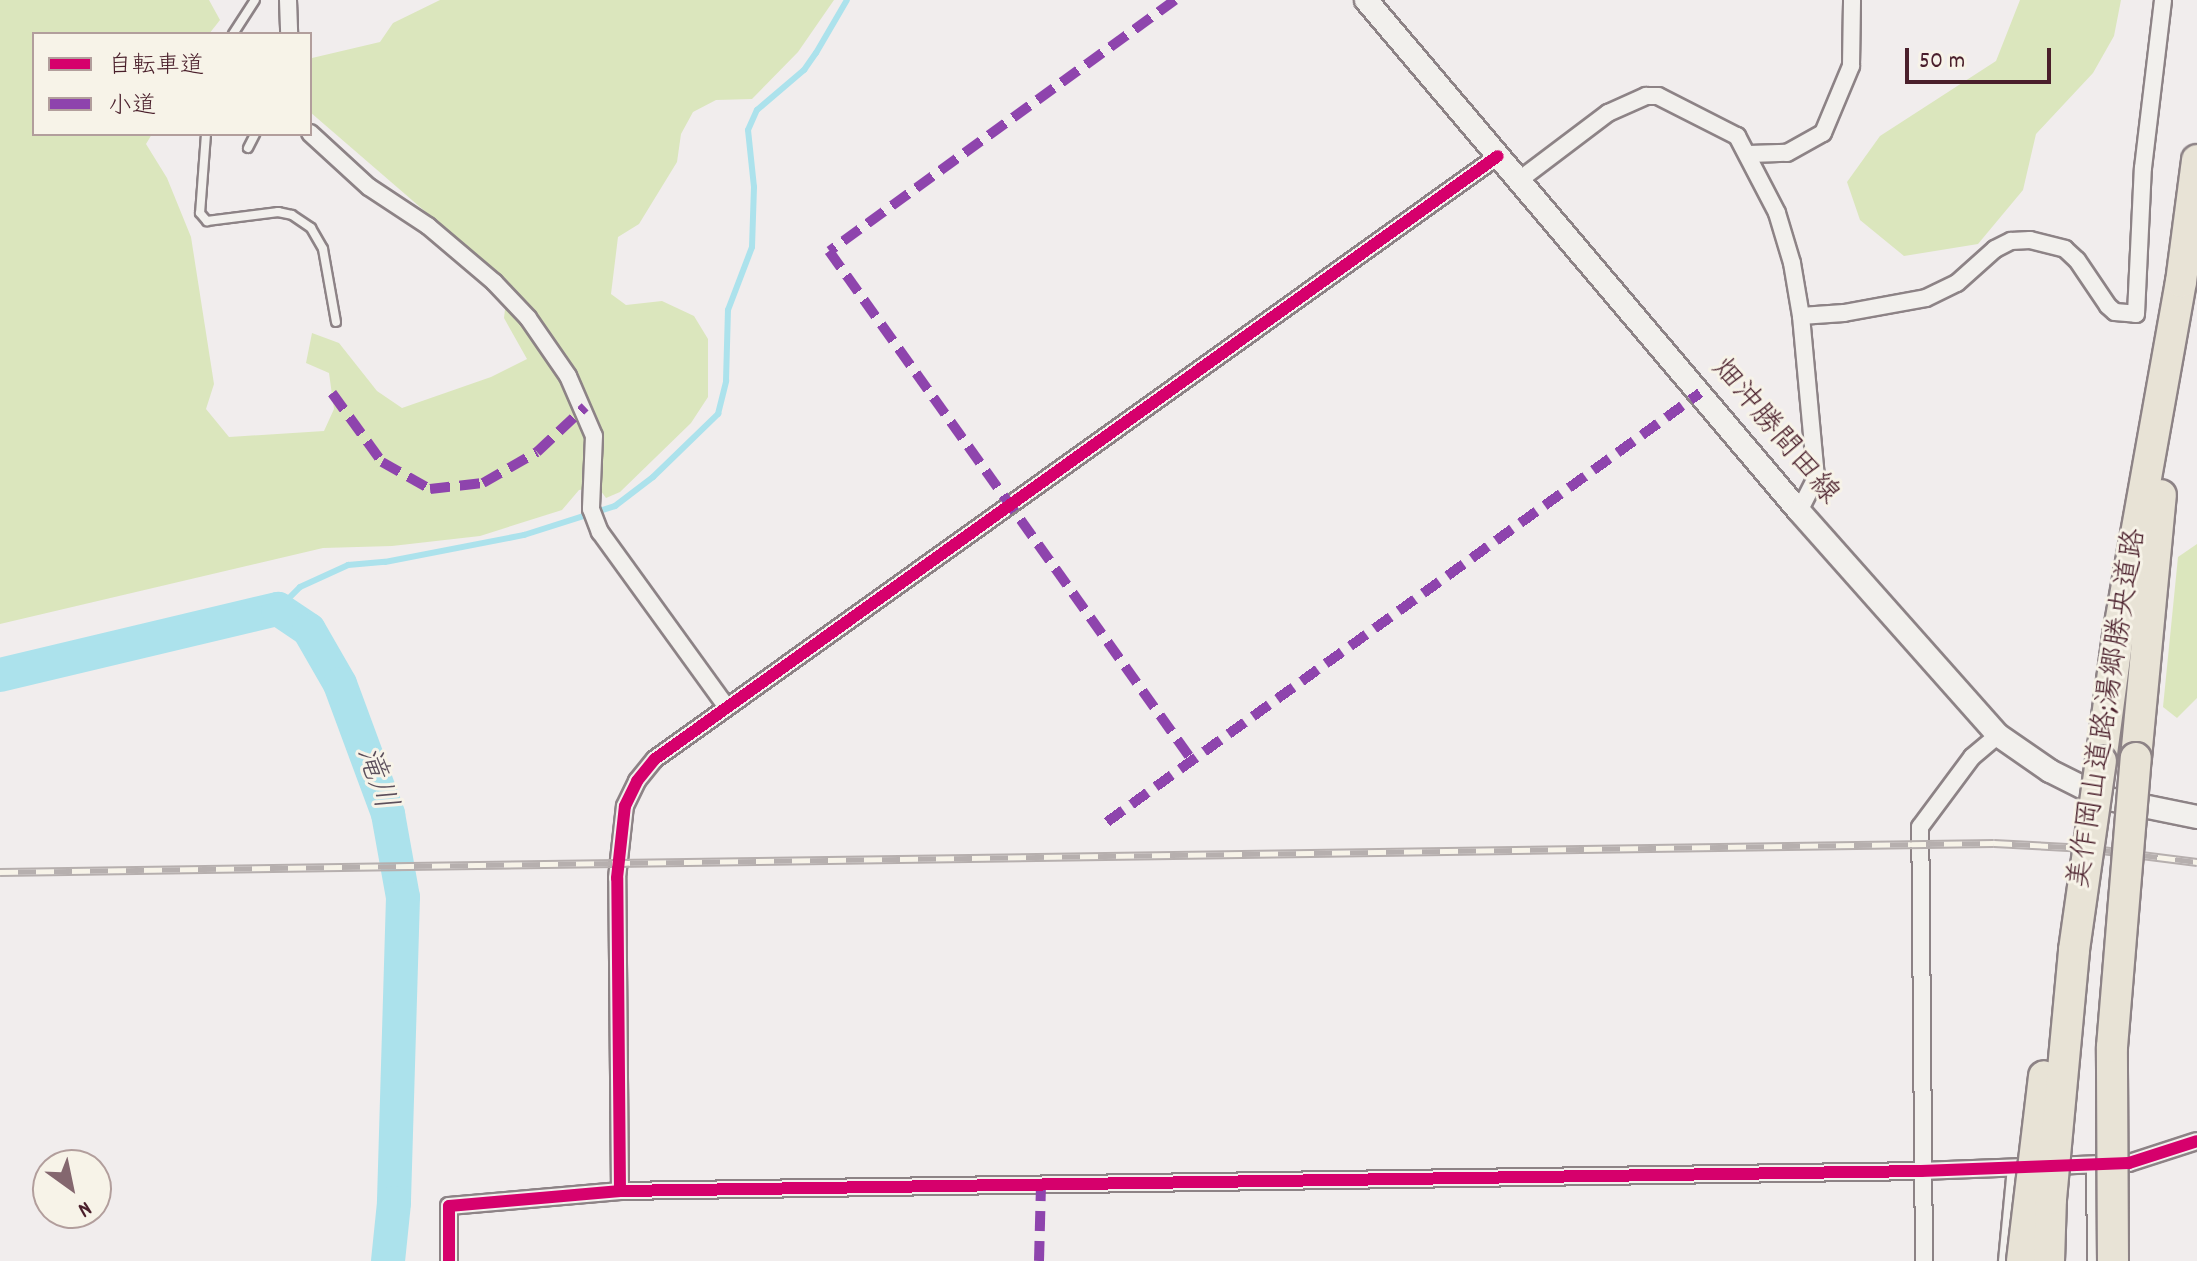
<!DOCTYPE html>
<meta charset="utf-8">
<style>
body{margin:0}
#map{position:relative;width:2197px;height:1261px;overflow:hidden;background:#f1eded;font-family:Dekko,"Klee One",sans-serif}
div>[style]{position:absolute}
.green>*{inset:0;background:#dbe6bd}
.stream>*{height:6px;margin:-3px;padding:0 3px;transform-origin:3px;border-radius:3px;background:#ace2ec}
.river>*{height:34px;margin:-17px;padding:0 17px;transform-origin:17px;border-radius:17px;background:#ace2ec}
.roads{filter:drop-shadow(2px 0 #8d8386) drop-shadow(-2px 0 #8d8386) drop-shadow(0 2px #8d8386) drop-shadow(0 -2px #8d8386)}
.service>*{height:8px;margin:-4px;padding:0 4px;transform-origin:4px;border-radius:4px;background:#f2f0ed}
.minor>*{height:16px;margin:-8px;padding:0 8px;transform-origin:8px;border-radius:8px;background:#f2f0ed}
.secondary>*{height:22px;margin:-11px;padding:0 11px;transform-origin:11px;border-radius:11px;background:#f2f0ed}
.motorway>*{height:30px;margin:-15px;padding:0 15px;transform-origin:15px;border-radius:15px;background:#e8e3d6}
.rail>*{height:9px;margin-top:-4.5px;transform-origin:0;background:repeating-linear-gradient(90deg,#f7f3e8 0 18px,#b6afae 0 36px);box-sizing:border-box;border-block:2px solid #b6afae}
.bridges{filter:drop-shadow(2px 0 #8d8386) drop-shadow(-2px 0 #8d8386) drop-shadow(0 2px #8d8386) drop-shadow(0 -2px #8d8386)}
.motorway-bridge>*{height:30px;margin:-15px;padding:0 15px;transform-origin:15px;border-radius:15px;background:#e8e3d6}
.quiet>*{height:10px;margin-top:-5px;transform-origin:0;background:repeating-linear-gradient(90deg,#8e44ad 0 20px,transparent 0 30px)}
.cycleway>*{height:12px;margin:-6px;padding:0 6px;transform-origin:6px;border-radius:6px;background:#d6006c}
span{translate:-50% -50%;white-space:nowrap;text-align:center;line-height:1.15;-webkit-text-stroke:6px #f7f3e8;paint-order:stroke}
.street-label{font-size:30px;color:#4a1f2b}
.water-label{font-size:32px;color:#5b4f5b;font-style:italic}
.legend{position:absolute;left:32px;top:32px;width:280px;height:104px;box-sizing:border-box;background:#f7f3e8;border:2px solid #b29e9c;margin:0;padding:10px 14px;list-style:none;font-size:24px;color:#4a1f2b}
.legend li{display:flex;align-items:center;gap:16px;height:40px}
.legend b{width:40px;border:2px solid #b29e9c}
.north{position:absolute;left:32px;top:1149px;width:80px;height:80px;box-sizing:border-box;background:#f7f3e8;border:2px solid #b29e9c;border-radius:50%;rotate:147deg;font-size:22px;font-weight:700;line-height:32px;text-align:center;color:#4a1f2b}
.north::after{content:'';display:block;margin:auto;width:28px;height:36px;background:#84676f;clip-path:polygon(50% 0,100% 100%,50% 72%,0 100%)}
.scale{position:absolute;left:1905px;top:48px;width:146px;height:36px;box-sizing:border-box;border:4px solid #4a1f2b;border-top:0;padding-left:10px;font-size:24px;line-height:28px;white-space:nowrap;color:#4a1f2b;-webkit-text-stroke:6px #f7f3e8;paint-order:stroke}
</style>
<div id="map">
<div class="green">
<div style="clip-path:polygon(0 0,209px 0,220px 20px,209px 34px,34px 34px,34px 134px,152px 134px,146px 144px,167px 178px,191px 237px,214px 384px,206px 409px,229px 437px,324px 431px,334px 409px,329px 373px,306px 363px,312px 333px,339px 343px,377px 391px,402px 408px,491px 377px,527px 359px,504px 318px,508px 283px,310px 112px,312px 58px,380px 42px,393px 23px,440px 0,834px 0,798px 52px,752px 99px,716px 100px,693px 112px,681px 134px,677px 162px,639px 224px,618px 237px,611px 294px,626px 305px,662px 301px,694px 316px,708px 339px,708px 397px,691px 423px,620px 492px,606px 498px,598px 487px,579px 490px,562px 510px,480px 536px,392px 546px,323px 548px,0 624px)"></div>
<div style="clip-path:polygon(2020px 0,2121px 0,2114px 36px,2093px 73px,2036px 134px,2023px 190px,1978px 244px,1904px 256px,1860px 220px,1847px 182px,1880px 136px,1996px 61px)"></div>
<div style="clip-path:polygon(2197px 544px,2197px 698px,2177px 718px,2163px 707px,2178px 557px)"></div>
</div>
<div class="stream">
<div style="left:278px;top:609px;width:31px;rotate:-45deg"></div>
<div style="left:300px;top:587px;width:53px;rotate:-24.6deg"></div>
<div style="left:348px;top:565px;width:37px;rotate:-5deg"></div>
<div style="left:385px;top:562px;width:142px;rotate:-11deg"></div>
<div style="left:524px;top:535px;width:96px;rotate:-17.7deg"></div>
<div style="left:615px;top:506px;width:48px;rotate:-37.3deg"></div>
<div style="left:653px;top:477px;width:91px;rotate:-44.1deg"></div>
<div style="left:718px;top:414px;width:34px;rotate:-76deg"></div>
<div style="left:726px;top:381px;width:71px;rotate:-88.4deg"></div>
<div style="left:728px;top:310px;width:67px;rotate:-69.1deg"></div>
<div style="left:752px;top:247px;width:60px;rotate:-88.1deg"></div>
<div style="left:754px;top:187px;width:57px;rotate:-96deg"></div>
<div style="left:748px;top:130px;width:22px;rotate:-66deg"></div>
<div style="left:757px;top:110px;width:62px;rotate:-40.4deg"></div>
<div style="left:804px;top:70px;width:21px;rotate:-55deg"></div>
<div style="left:816px;top:53px;width:61px;rotate:-59.7deg"></div>
</div>
<div class="river">
<div style="left:0;top:675px;width:286px;rotate:-13.4deg"></div>
<div style="left:278px;top:609px;width:37px;rotate:34deg"></div>
<div style="left:309px;top:630px;width:62px;rotate:60.1deg"></div>
<div style="left:340px;top:684px;width:139px;rotate:69.7deg"></div>
<div style="left:388px;top:814px;width:84px;rotate:79.8deg"></div>
<div style="left:403px;top:897px;width:306px;rotate:91.7deg"></div>
<div style="left:394px;top:1203px;width:58px;rotate:95.9deg"></div>
</div>
<div class="roads">
<div class="service">
<div style="left:233px;top:34px;width:40px;rotate:-57.1deg"></div>
<div style="left:206px;top:134px;width:79px;rotate:94.3deg"></div>
<div style="left:200px;top:213px;width:11px;rotate:49deg"></div>
<div style="left:207px;top:221px;width:72px;rotate:-7.2deg"></div>
<div style="left:278px;top:212px;width:14px;rotate:12deg"></div>
<div style="left:292px;top:215px;width:23px;rotate:34deg"></div>
<div style="left:311px;top:228px;width:24px;rotate:60deg"></div>
<div style="left:323px;top:249px;width:74px;rotate:79.9deg"></div>
<div style="left:248px;top:148px;width:16px;rotate:-63deg"></div>
</div>
<div class="minor">
<div style="left:288px;top:0;width:34px;rotate:88deg"></div>
<div style="left:310px;top:133px;width:80px;rotate:42.5deg"></div>
<div style="left:369px;top:187px;width:71px;rotate:33.5deg"></div>
<div style="left:428px;top:226px;width:87px;rotate:40.3deg"></div>
<div style="left:494px;top:282px;width:50px;rotate:46.6deg"></div>
<div style="left:528px;top:318px;width:70px;rotate:55.4deg"></div>
<div style="left:568px;top:376px;width:65px;rotate:66.6deg"></div>
<div style="left:594px;top:436px;width:73px;rotate:92.4deg"></div>
<div style="left:591px;top:509px;width:25px;rotate:69deg"></div>
<div style="left:600px;top:532px;width:215px;rotate:54.1deg"></div>
<div style="left:1749px;top:154px;width:38px;rotate:-2deg"></div>
<div style="left:1787px;top:153px;width:41px;rotate:-29.1deg"></div>
<div style="left:1823px;top:133px;width:73px;rotate:-67.3deg"></div>
<div style="left:1851px;top:66px;width:66px;rotate:-89.1deg"></div>
<div style="left:1518px;top:181px;width:113px;rotate:-37.1deg"></div>
<div style="left:1608px;top:113px;width:42px;rotate:-24.1deg"></div>
<div style="left:1646px;top:96px;width:12px"></div>
<div style="left:1658px;top:96px;width:89px;rotate:26.9deg"></div>
<div style="left:1737px;top:136px;width:87px;rotate:62.5deg"></div>
<div style="left:1777px;top:213px;width:52px;rotate:73.3deg"></div>
<div style="left:1792px;top:263px;width:54px;rotate:80.4deg"></div>
<div style="left:1801px;top:316px;width:163px;rotate:84.7deg"></div>
<div style="left:1816px;top:478px;width:37px;rotate:117deg"></div>
<div style="left:1801px;top:316px;width:43px;rotate:-4deg"></div>
<div style="left:1844px;top:313px;width:83px;rotate:-10.4deg"></div>
<div style="left:1926px;top:298px;width:34px;rotate:-26deg"></div>
<div style="left:1957px;top:283px;width:51px;rotate:-41.8deg"></div>
<div style="left:1995px;top:249px;width:18px;rotate:-27deg"></div>
<div style="left:2011px;top:241px;width:19px;rotate:-3deg"></div>
<div style="left:2030px;top:240px;width:36px;rotate:14deg"></div>
<div style="left:2065px;top:249px;width:16px;rotate:43deg"></div>
<div style="left:2077px;top:260px;width:55px;rotate:56deg"></div>
<div style="left:2108px;top:306px;width:9px;rotate:41deg"></div>
<div style="left:2115px;top:312px;width:21px;rotate:5deg"></div>
<div style="left:2136px;top:314px;width:146px;rotate:-87.3deg"></div>
<div style="left:2143px;top:168px;width:169px;rotate:-83.2deg"></div>
<div style="left:2095px;top:1165px;width:96px;rotate:89.4deg"></div>
<div style="left:620px;top:1191px;width:313px;rotate:-90.5deg"></div>
<div style="left:617px;top:878px;width:72px;rotate:-83.7deg"></div>
<div style="left:625px;top:806px;width:28px;rotate:-64deg"></div>
<div style="left:637px;top:781px;width:28px;rotate:-51deg"></div>
<div style="left:655px;top:759px;width:1036px;rotate:-35.58deg"></div>
<div style="left:449px;top:1261px;width:55px;rotate:-90deg"></div>
<div style="left:449px;top:1206px;width:172px;rotate:-5deg"></div>
<div style="left:620px;top:1191px;width:1301px;rotate:-0.88deg"></div>
<div style="left:1921px;top:1171px;width:208px;rotate:-2.2deg"></div>
<div style="left:2129px;top:1163px;width:71px;rotate:-17.9deg"></div>
<div style="left:1924px;top:1261px;width:434px;rotate:-90.5deg"></div>
<div style="left:1920px;top:827px;width:87px;rotate:-53.4deg"></div>
<div style="left:1972px;top:757px;width:34px;rotate:-40deg"></div>
<div style="left:2007px;top:1261px;width:93px;rotate:-84.5deg"></div>
</div>
<div class="secondary">
<div style="left:1366px;top:0;width:670px;rotate:49.72deg"></div>
<div style="left:1799px;top:511px;width:300px;rotate:48.4deg"></div>
<div style="left:1998px;top:735px;width:63px;rotate:34.7deg"></div>
<div style="left:2050px;top:771px;width:60px;rotate:26.6deg"></div>
<div style="left:2104px;top:798px;width:95px;rotate:11.5deg"></div>
</div>
<div class="motorway">
<div style="left:2136px;top:758px;width:264px;rotate:-84.6deg"></div>
<div style="left:2101px;top:761px;width:127px;rotate:-82.3deg"></div>
<div style="left:2118px;top:635px;width:359px;rotate:-79.9deg"></div>
<div style="left:2181px;top:282px;width:123px;rotate:-82.5deg"></div>
</div>
</div>
<div class="rail">
<div style="left:0;top:872px;width:1994px;rotate:-0.83deg"></div>
<div style="left:1994px;top:843px;width:92px;rotate:3.1deg"></div>
<div style="left:2086px;top:848px;width:112px;rotate:7.2deg"></div>
</div>
<div class="bridges">
<div class="motorway-bridge">
<div style="left:2022px;top:1261px;width:186px;rotate:-83.2deg"></div>
<div style="left:2049px;top:1261px;width:62px;rotate:-88.2deg"></div>
<div style="left:2051px;top:1199px;width:250px;rotate:-84.7deg"></div>
<div style="left:2074px;top:950px;width:191px;rotate:-81.9deg"></div>
<div style="left:2113px;top:1261px;width:214px;rotate:-90.3deg"></div>
<div style="left:2112px;top:1047px;width:290px;rotate:-85.3deg"></div>
</div>
</div>
<div class="quiet">
<div style="left:1175px;top:0;width:427px;rotate:144deg"></div>
<div style="left:829px;top:251px;width:629px;rotate:54.52deg"></div>
<div style="left:332px;top:393px;width:85px;rotate:54.1deg"></div>
<div style="left:382px;top:462px;width:55px;rotate:29.4deg"></div>
<div style="left:430px;top:489px;width:53px;rotate:-6.5deg"></div>
<div style="left:483px;top:483px;width:62px;rotate:-29.9deg"></div>
<div style="left:537px;top:452px;width:66px;rotate:-43.2deg"></div>
<div style="left:1107px;top:822px;width:732px;rotate:-35.88deg"></div>
<div style="left:1039px;top:1261px;width:76px;rotate:-88.5deg"></div>
</div>
<div class="cycleway">
<div style="left:620px;top:1191px;width:313px;rotate:-90.5deg"></div>
<div style="left:617px;top:878px;width:72px;rotate:-83.7deg"></div>
<div style="left:625px;top:806px;width:28px;rotate:-64deg"></div>
<div style="left:637px;top:781px;width:28px;rotate:-51deg"></div>
<div style="left:655px;top:759px;width:1036px;rotate:-35.58deg"></div>
<div style="left:449px;top:1261px;width:55px;rotate:-90deg"></div>
<div style="left:449px;top:1206px;width:172px;rotate:-5deg"></div>
<div style="left:620px;top:1191px;width:1301px;rotate:-0.88deg"></div>
<div style="left:1921px;top:1171px;width:208px;rotate:-2.2deg"></div>
<div style="left:2129px;top:1163px;width:71px;rotate:-17.9deg"></div>
</div>
<div class="street-label">
<span style="left:1773px;top:433px;rotate:50deg">畑沖勝間田線</span>
<span style="left:2110px;top:709px;rotate:-81deg">美作岡山道路;湯郷勝央道路</span>
</div>
<div class="water-label">
<span style="left:374px;top:779px;rotate:71deg">滝川</span>
</div>
<ul class="legend">
<li><b style="height:10px;background:#d6006c"></b>自転車道</li>
<li><b style="height:10px;background:#8e44ad"></b>小道</li>
</ul>
<div class="north">N</div>
<div class="scale">50 m</div>
</div>
